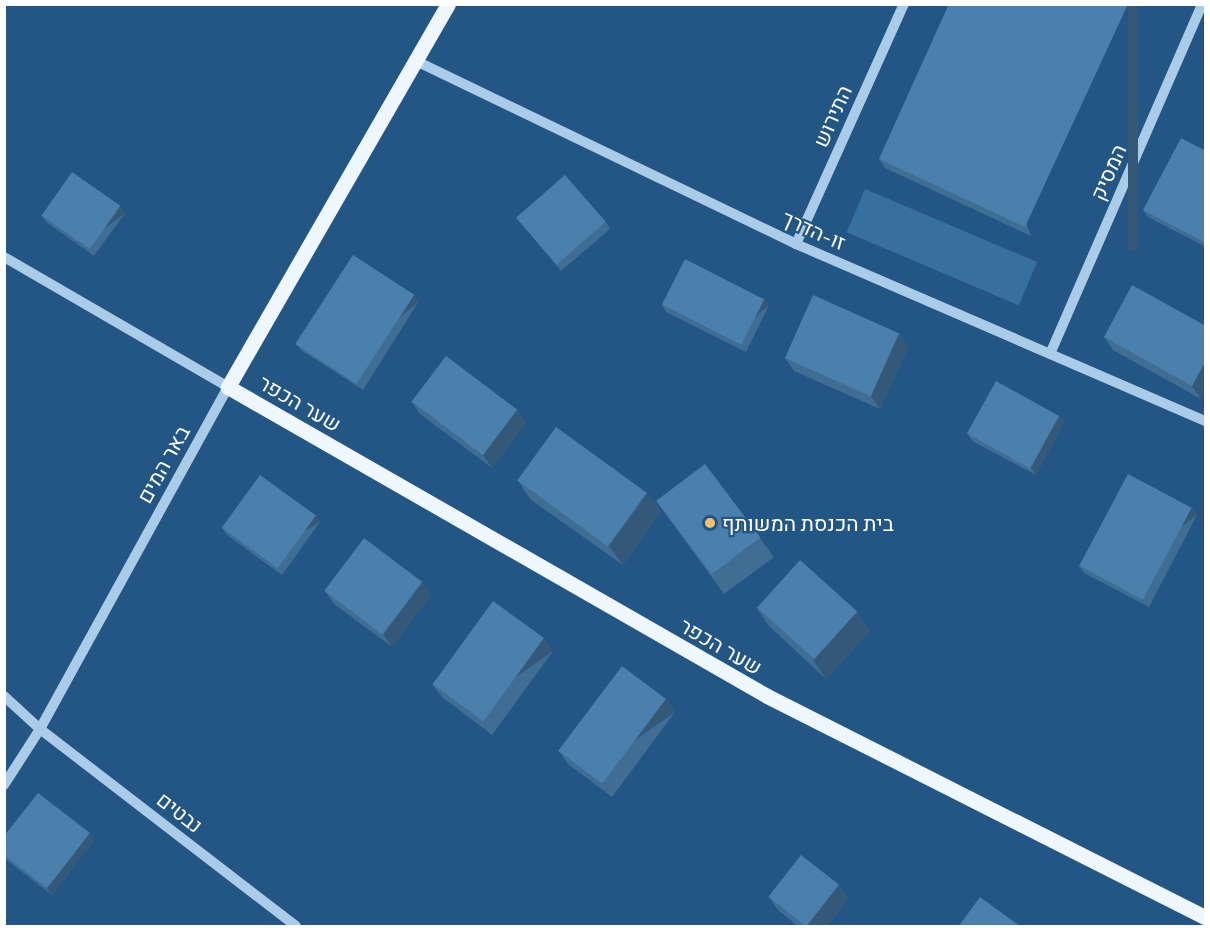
<!DOCTYPE html>
<meta charset="utf-8">
<style>
body{margin:0}
#map{position:relative;width:1210px;height:931px;overflow:hidden;background:#235684;font-family:"Exo 2",Heebo,sans-serif}
div>[style]{position:absolute}
.green>*{inset:0;background:#376fa1;transform-origin:0 0}
.minor>*{height:10px;margin:-5px;padding:0 5px;transform-origin:5px;border-radius:5px;background:#abcce8}
.major>*{height:15px;margin:-7.5px;padding:0 7.5px;transform-origin:7.5px;border-radius:7.5px;background:#eef6fe}
.wall>*{inset:0;background:#406d94}
.shaded-wall>*{inset:0;background:#345978;transform-origin:0 0}
.building>*{inset:0;background:#4b7fac;transform-origin:0 0}
.dots>*{width:16px;height:16px;translate:-50% -50%;box-sizing:border-box;border:3px solid #235684;border-radius:50%}
span{translate:-50% -50%;white-space:nowrap;text-align:center;line-height:1.15;-webkit-text-stroke:4.5px #235684;paint-order:stroke}
.street-label{font-size:21px;color:#fff}
.poi-label{font-size:21px;color:#fff}
.left{translate:0 -50%;text-align:left}
.frame{position:absolute;inset:0;border:6px solid #fff;pointer-events:none}
</style>
<div id="map">
<div class="green">
<div style="left:865px;top:189px;width:187px;height:47px;rotate:23deg"></div>
</div>
<div class="minor">
<div style="left:414px;top:60px;width:424px;rotate:25.7deg"></div>
<div style="left:796px;top:244px;width:447px;rotate:23.4deg"></div>
<div style="left:796px;top:244px;width:263px;rotate:-65.8deg"></div>
<div style="left:4px;top:257px;width:259px;rotate:30.1deg"></div>
<div style="left:228px;top:387px;width:390px;rotate:118.8deg"></div>
<div style="left:40px;top:729px;width:67px;rotate:122.7deg"></div>
<div style="left:1050px;top:354px;width:382px;rotate:-66.5deg"></div>
<div style="left:4px;top:696px;width:49px;rotate:42.5deg"></div>
<div style="left:40px;top:729px;width:323px;rotate:37.6deg"></div>
</div>
<div class="major">
<div style="left:448px;top:4px;width:442px;rotate:119.9deg"></div>
<div style="left:228px;top:387px;width:621px;rotate:29.82deg"></div>
<div style="left:767px;top:696px;width:492px;rotate:26.8deg"></div>
</div>
<div class="wall">
<div style="clip-path:polygon(949px 4px,1031px 236px,885px 168px,879px 159px)"></div>
<div style="clip-path:polygon(1206px 151px,1206px 247px,1148px 217px,1143px 210px)"></div>
<div style="clip-path:polygon(125px 213px,94px 256px,46px 222px,41px 215px)"></div>
<div style="clip-path:polygon(516px 217px,606px 222px,610px 229px,561px 271px)"></div>
<div style="clip-path:polygon(764px 299px,769px 305px,746px 352px,666px 312px,662px 305px)"></div>
<div style="clip-path:polygon(419px 301px,363px 390px,301px 350px,296px 344px)"></div>
<div style="clip-path:polygon(1206px 326px,1206px 390px,1201px 399px,1113px 350px,1104px 337px)"></div>
<div style="clip-path:polygon(899px 334px,908px 347px,880px 409px,794px 371px,785px 358px)"></div>
<div style="clip-path:polygon(411px 401px,517px 410px,526px 423px,492px 468px,420px 414px)"></div>
<div style="clip-path:polygon(1059px 416px,1064px 422px,1036px 475px,972px 441px,968px 434px)"></div>
<div style="clip-path:polygon(518px 481px,647px 493px,661px 511px,623px 565px,531px 500px)"></div>
<div style="clip-path:polygon(656px 501px,760px 538px,774px 557px,724px 594px)"></div>
<div style="clip-path:polygon(1192px 508px,1197px 515px,1149px 607px,1084px 573px,1079px 566px)"></div>
<div style="clip-path:polygon(320px 522px,282px 575px,227px 535px,222px 528px)"></div>
<div style="clip-path:polygon(325px 591px,431px 595px,392px 647px,334px 604px)"></div>
<div style="clip-path:polygon(756px 607px,857px 612px,870px 631px,826px 679px,769px 626px)"></div>
<div style="clip-path:polygon(553px 651px,492px 735px,442px 697px,432px 684px)"></div>
<div style="clip-path:polygon(666px 699px,675px 712px,612px 797px,568px 764px,559px 751px)"></div>
<div style="clip-path:polygon(4px 836px,94px 840px,52px 895px,4px 858px)"></div>
<div style="clip-path:polygon(839px 885px,848px 898px,826px 927px,799px 927px,778px 910px,769px 897px)"></div>
</div>
<div class="shaded-wall">
<div style="left:1128px;top:4px;width:10px;height:246px"></div>
<div style="left:120px;top:206px;width:9px;height:53px;rotate:54deg"></div>
<div style="left:414px;top:295px;width:8px;height:104px;rotate:50deg"></div>
<div style="left:764px;top:299px;width:8px;height:52px;rotate:50deg"></div>
<div style="clip-path:polygon(899px 334px,908px 347px,880px 409px,871px 396px)"></div>
<div style="clip-path:polygon(1206px 360px,1206px 390px,1201px 399px,1192px 386px)"></div>
<div style="clip-path:polygon(517px 410px,526px 423px,492px 468px,483px 455px)"></div>
<div style="clip-path:polygon(1059px 416px,1064px 422px,1036px 475px,1031px 468px)"></div>
<div style="clip-path:polygon(647px 493px,661px 511px,623px 565px,609px 546px)"></div>
<div style="left:1192px;top:508px;width:9px;height:104px;rotate:54deg"></div>
<div style="left:316px;top:515px;width:8px;height:65px;rotate:60deg"></div>
<div style="clip-path:polygon(422px 582px,431px 595px,392px 647px,383px 634px)"></div>
<div style="clip-path:polygon(857px 612px,870px 631px,826px 679px,813px 660px)"></div>
<div style="left:544px;top:638px;width:16px;height:104px;rotate:55deg"></div>
<div style="left:666px;top:699px;width:16px;height:106px;rotate:55deg"></div>
<div style="clip-path:polygon(90px 833px,94px 840px,52px 895px,47px 888px)"></div>
<div style="clip-path:polygon(839px 885px,848px 898px,826px 927px,806px 927px)"></div>
</div>
<div class="building">
<div style="clip-path:polygon(949px 4px,1128px 4px,1025px 227px,879px 159px)"></div>
<div style="clip-path:polygon(1181px 138px,1206px 151px,1206px 243px,1143px 210px)"></div>
<div style="left:72px;top:172px;width:59px;height:53px;rotate:35deg"></div>
<div style="left:565px;top:175px;width:62px;height:65px;rotate:49deg"></div>
<div style="left:353px;top:255px;width:73px;height:106px;rotate:33deg"></div>
<div style="left:685px;top:259px;width:89px;height:51px;rotate:27deg"></div>
<div style="clip-path:polygon(1132px 285px,1206px 326px,1206px 360px,1192px 386px,1104px 337px)"></div>
<div style="left:813px;top:295px;width:94px;height:69px;rotate:24deg"></div>
<div style="left:446px;top:356px;width:89px;height:57px;rotate:37deg"></div>
<div style="left:996px;top:381px;width:72px;height:60px;rotate:29deg"></div>
<div style="left:556px;top:427px;width:112px;height:66px;rotate:36deg"></div>
<div style="left:705px;top:464px;width:92px;height:61px;rotate:53deg"></div>
<div style="left:1128px;top:474px;width:72px;height:104px;rotate:28deg"></div>
<div style="left:260px;top:475px;width:69px;height:65px;rotate:36deg"></div>
<div style="left:364px;top:538px;width:73px;height:66px;rotate:37deg"></div>
<div style="left:800px;top:560px;width:77px;height:64px;rotate:42deg"></div>
<div style="left:493px;top:601px;width:63px;height:103px;rotate:36deg"></div>
<div style="left:622px;top:666px;width:55px;height:106px;rotate:37deg"></div>
<div style="clip-path:polygon(38px 793px,90px 833px,47px 888px,4px 855px,4px 836px)"></div>
<div style="left:801px;top:855px;width:48px;height:53px;rotate:38deg"></div>
<div style="clip-path:polygon(980px 897px,1021px 927px,958px 927px)"></div>
</div>
<div class="dots">
<div style="left:710px;top:523px;background:#f4c26e"></div>
</div>
<div class="street-label">
<span style="left:832px;top:116px;rotate:-66deg">התירוש</span>
<span style="left:1108px;top:172px;rotate:-66deg">המסיק</span>
<span style="left:814px;top:230px;rotate:24deg">זו-הדרך</span>
<span style="left:300px;top:403px;rotate:30deg">שער הכפר</span>
<span style="left:163px;top:464px;rotate:-61deg">באר המים</span>
<span style="left:721px;top:646px;rotate:30deg">שער הכפר</span>
<span style="left:180px;top:812px;rotate:38deg">נבטים</span>
</div>
<div class="poi-label">
<span class="left" style="left:722px;top:523px">בית הכנסת המשותף</span>
</div>
<div class="frame"></div>
</div>
